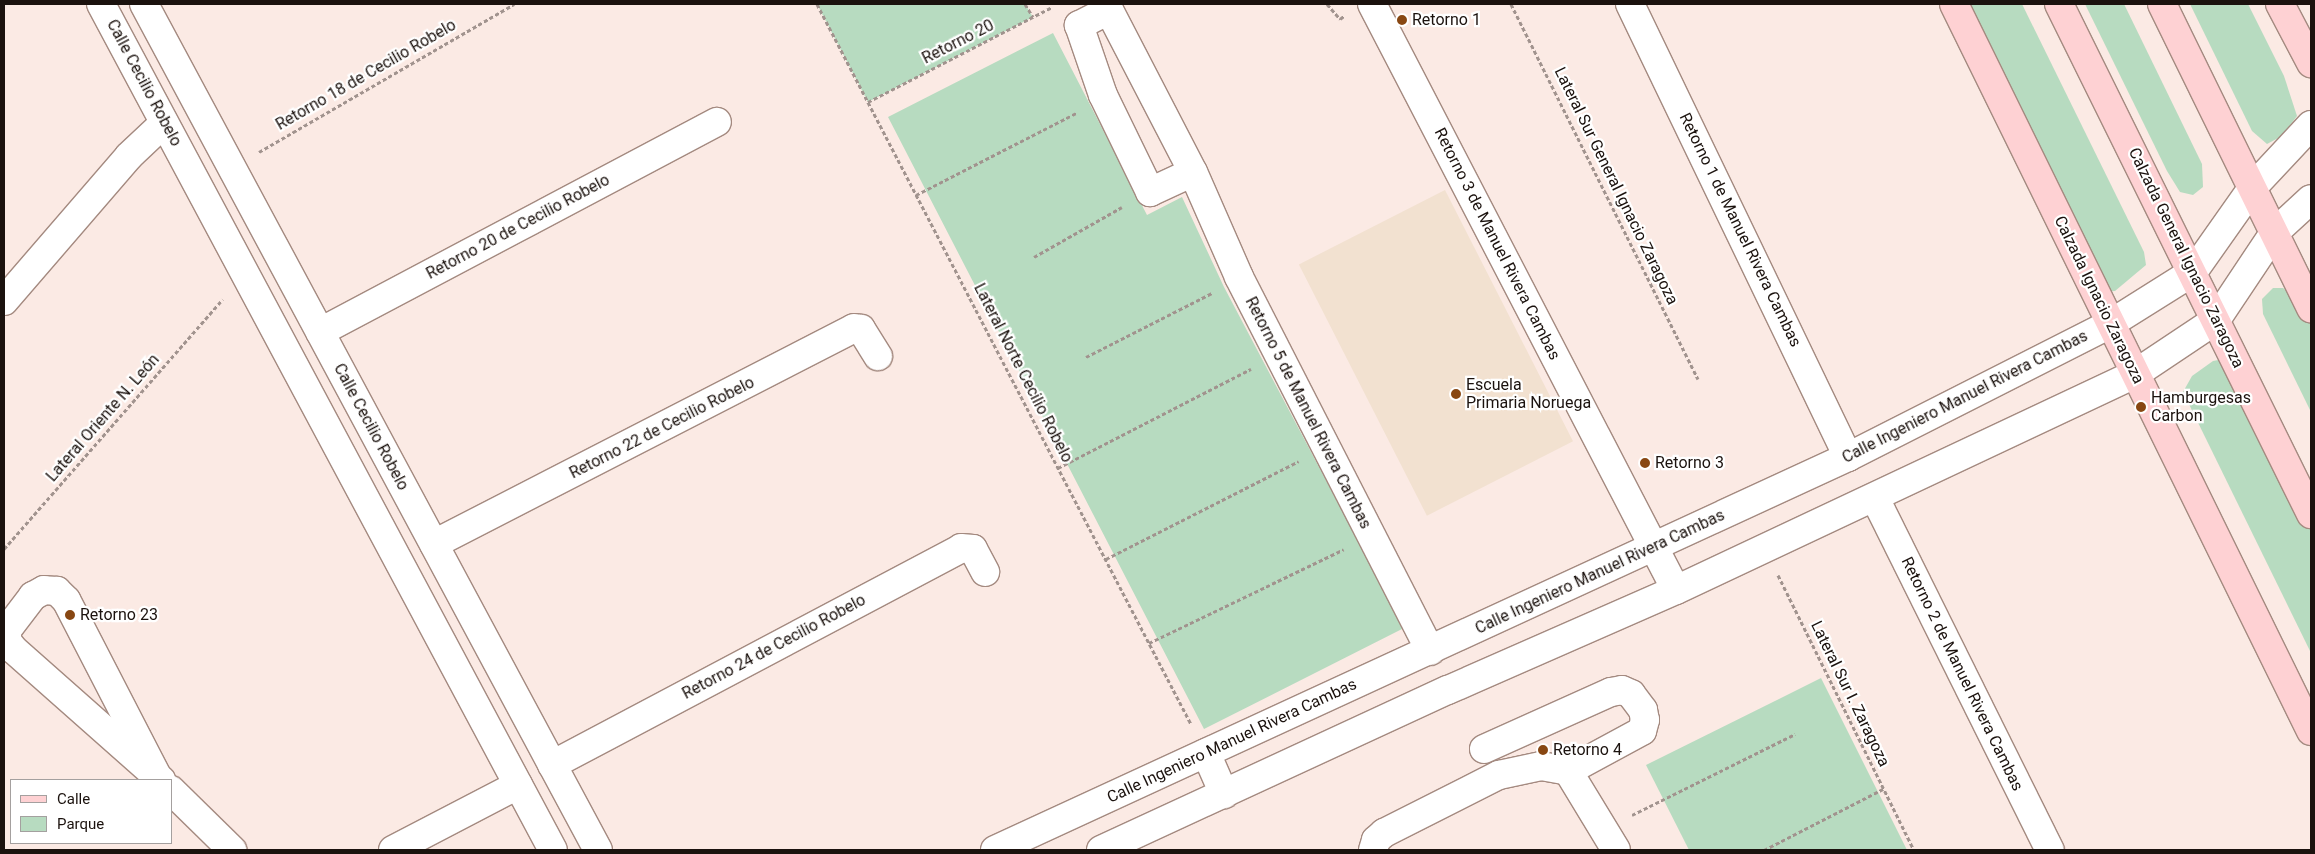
<!DOCTYPE html>
<meta charset="utf-8">
<style>
body{margin:0}
#map{position:relative;width:2315px;height:854px;overflow:hidden;background:#fbeae4;font-family:Roboto,sans-serif}
div>[style]{position:absolute}
.education>*{inset:0;background:#f2e1d0;transform-origin:0 0}
.green>*{inset:0;background:#b7dbc0}
.path>*{height:3px;margin-top:-1.5px;transform-origin:0;background:repeating-linear-gradient(90deg,#a1938e 0 4px,transparent 0 6.5px)}
.roads{filter:drop-shadow(1px 0 #a48a80) drop-shadow(-1px 0 #a48a80) drop-shadow(0 1px #a48a80) drop-shadow(0 -1px #a48a80)}
.minor>*{height:28px;margin:-14px;padding:0 14px;transform-origin:14px;border-radius:14px;background:#fff}
.major>*{height:28px;margin:-14px;padding:0 14px;transform-origin:14px;border-radius:14px;background:#fed1d3}
.dots>*{width:14px;height:14px;translate:-50% -50%;box-sizing:border-box;border:2px solid #fff;border-radius:50%}
span{translate:-50% -50%;white-space:nowrap;text-align:center;line-height:1.15;-webkit-text-stroke:4.5px #fff;paint-order:stroke}
.poi-label{font-size:16px;color:#1b120e}
.left{translate:0 -50%;text-align:left}
.street-label{font-size:16px;color:#1b120e}
.frame{position:absolute;inset:0;border:5px solid #1b120e;pointer-events:none}
.legend{position:absolute;left:10px;top:779px;width:162px;height:65px;box-sizing:border-box;background:#fff;border:1px solid #a4a09f;margin:0;padding:6px 9px;list-style:none;font-size:15px;color:#1b120e}
.legend li{display:flex;align-items:center;gap:10px;height:25px}
.legend b{width:25px;border:1px solid #a4a09f}
</style>
<div id="map">
<div class="education">
<div style="left:1445px;top:190px;width:282px;height:164px;rotate:63deg"></div>
</div>
<div class="green">
<div style="clip-path:polygon(817px 4px,1025px 4px,1033px 17px,868px 102px)"></div>
<div style="clip-path:polygon(1962px 4px,2022px 4px,2144px 252px,2146px 265px,2115px 291px,2103px 292px)"></div>
<div style="clip-path:polygon(2085px 4px,2124px 4px,2202px 164px,2203px 187px,2193px 195px,2180px 192px,2167px 171px)"></div>
<div style="clip-path:polygon(2190px 4px,2248px 4px,2284px 76px,2297px 116px,2282px 136px,2267px 144px,2252px 131px)"></div>
<div style="clip-path:polygon(1053px 33px,1147px 215px,1182px 197px,1224px 287px,1404px 628px,1204px 729px,888px 117px)"></div>
<div style="clip-path:polygon(2273px 288px,2283px 288px,2298px 300px,2311px 326px,2311px 412px,2263px 314px,2262px 299px)"></div>
<div style="clip-path:polygon(2229px 358px,2311px 517px,2311px 653px,2183px 392px,2192px 376px,2213px 361px)"></div>
<div style="clip-path:polygon(1821px 678px,1907px 850px,1689px 850px,1646px 765px)"></div>
</div>
<div class="path">
<div style="left:817px;top:4px;width:811px;rotate:62.55deg"></div>
<div style="left:1025px;top:4px;width:15px;rotate:58deg"></div>
<div style="left:1327px;top:4px;width:20px;rotate:49deg"></div>
<div style="left:1340px;top:19px;width:5px;rotate:-37deg"></div>
<div style="left:1511px;top:4px;width:419px;rotate:63.5deg"></div>
<div style="left:868px;top:102px;width:207px;rotate:-27.3deg"></div>
<div style="left:259px;top:152px;width:295px;rotate:-30.1deg"></div>
<div style="left:916px;top:195px;width:180px;rotate:-27.1deg"></div>
<div style="left:1034px;top:257px;width:101px;rotate:-29.6deg"></div>
<div style="left:1086px;top:357px;width:141px;rotate:-26.9deg"></div>
<div style="left:1058px;top:468px;width:217px;rotate:-27.2deg"></div>
<div style="left:4px;top:549px;width:332px;rotate:-48.8deg"></div>
<div style="left:1106px;top:559px;width:216px;rotate:-26.9deg"></div>
<div style="left:1778px;top:575px;width:307px;rotate:63.7deg"></div>
<div style="left:1149px;top:643px;width:216px;rotate:-25.7deg"></div>
<div style="left:1632px;top:815px;width:182px;rotate:-26.4deg"></div>
<div style="left:1764px;top:850px;width:134px;rotate:-27.1deg"></div>
</div>
<div class="roads">
<div class="minor">
<div style="left:101px;top:4px;width:959px;rotate:61.89deg"></div>
<div style="left:144px;top:4px;width:960px;rotate:61.78deg"></div>
<div style="left:1372px;top:4px;width:660px;rotate:62.58deg"></div>
<div style="left:1630px;top:4px;width:503px;rotate:64.3deg"></div>
<div style="left:1109px;top:10px;width:182px;rotate:62.6deg"></div>
<div style="left:1193px;top:172px;width:115px;rotate:66.3deg"></div>
<div style="left:1239px;top:277px;width:420px;rotate:62.9deg"></div>
<div style="left:1109px;top:10px;width:34px;rotate:153deg"></div>
<div style="left:1079px;top:25px;width:74px;rotate:71.1deg"></div>
<div style="left:1103px;top:95px;width:108px;rotate:64.1deg"></div>
<div style="left:1150px;top:192px;width:47px;rotate:-24.9deg"></div>
<div style="left:4px;top:301px;width:191px;rotate:-49.2deg"></div>
<div style="left:129px;top:156px;width:48px;rotate:-43.3deg"></div>
<div style="left:320px;top:332px;width:449px;rotate:-27.9deg"></div>
<div style="left:1875px;top:498px;width:393px;rotate:63.6deg"></div>
<div style="left:434px;top:544px;width:472px;rotate:-27.2deg"></div>
<div style="left:854px;top:328px;width:7px;rotate:8deg"></div>
<div style="left:861px;top:329px;width:32px;rotate:58deg"></div>
<div style="left:1484px;top:749px;width:139px;rotate:-24.2deg"></div>
<div style="left:1611px;top:692px;width:11px;rotate:-10deg"></div>
<div style="left:1622px;top:690px;width:10px;rotate:24deg"></div>
<div style="left:1631px;top:694px;width:20px;rotate:53deg"></div>
<div style="left:1643px;top:710px;width:10px;rotate:79deg"></div>
<div style="left:1645px;top:720px;width:11px;rotate:105deg"></div>
<div style="left:1642px;top:731px;width:84px;rotate:151.6deg"></div>
<div style="left:1206px;top:753px;width:45px;rotate:66.3deg"></div>
<div style="left:552px;top:765px;width:463px;rotate:-27.9deg"></div>
<div style="left:961px;top:548px;width:12px;rotate:5deg"></div>
<div style="left:973px;top:549px;width:26px;rotate:62deg"></div>
<div style="left:158px;top:778px;width:200px;rotate:-117.3deg"></div>
<div style="left:66px;top:600px;width:13px;rotate:-135deg"></div>
<div style="left:57px;top:591px;width:13px;rotate:-176deg"></div>
<div style="left:44px;top:590px;width:13px;rotate:151deg"></div>
<div style="left:33px;top:596px;width:43px;rotate:127.4deg"></div>
<div style="left:7px;top:630px;width:11px;rotate:90deg"></div>
<div style="left:7px;top:641px;width:10px;rotate:53deg"></div>
<div style="left:13px;top:649px;width:198px;rotate:41.5deg"></div>
<div style="left:171px;top:790px;width:86px;rotate:44.5deg"></div>
<div style="left:393px;top:850px;width:141px;rotate:-27.5deg"></div>
<div style="left:995px;top:850px;width:939px;rotate:-24.74deg"></div>
<div style="left:1848px;top:457px;width:294px;rotate:-26.9deg"></div>
<div style="left:2110px;top:324px;width:98px;rotate:-32.1deg"></div>
<div style="left:2193px;top:272px;width:104px;rotate:-54.8deg"></div>
<div style="left:2253px;top:187px;width:85px;rotate:-46.9deg"></div>
<div style="left:1101px;top:850px;width:382px;rotate:-24.8deg"></div>
<div style="left:1448px;top:690px;width:249px;rotate:-23.7deg"></div>
<div style="left:1676px;top:590px;width:507px;rotate:-25.2deg"></div>
<div style="left:2135px;top:374px;width:97px;rotate:-33.7deg"></div>
<div style="left:2216px;top:320px;width:105px;rotate:-56.3deg"></div>
<div style="left:2274px;top:233px;width:50px;rotate:-42.6deg"></div>
<div style="left:1373px;top:850px;width:10px;rotate:-73deg"></div>
<div style="left:1376px;top:840px;width:11px;rotate:-41deg"></div>
<div style="left:1384px;top:833px;width:129px;rotate:-26.8deg"></div>
<div style="left:1499px;top:775px;width:43px;rotate:-12.1deg"></div>
<div style="left:1541px;top:766px;width:27px;rotate:10deg"></div>
<div style="left:1568px;top:771px;width:92px;rotate:58.7deg"></div>
</div>
<div class="major">
<div style="left:1954px;top:4px;width:810px;rotate:63.85deg"></div>
<div style="left:2059px;top:4px;width:569px;rotate:63.71deg"></div>
<div style="left:2162px;top:4px;width:339px;rotate:63.9deg"></div>
<div style="left:2280px;top:4px;width:67px;rotate:62.3deg"></div>
</div>
</div>
<div class="dots">
<div style="left:1402px;top:20px;background:#884712"></div>
<div style="left:1456px;top:394px;background:#884712"></div>
<div style="left:2141px;top:407px;background:#884712"></div>
<div style="left:1645px;top:463px;background:#884712"></div>
<div style="left:70px;top:615px;background:#884712"></div>
<div style="left:1543px;top:750px;background:#884712"></div>
</div>
<div class="poi-label">
<span class="left" style="left:1412px;top:20px">Retorno 1</span>
<span class="left" style="left:1466px;top:394px">Escuela<br>Primaria Noruega</span>
<span class="left" style="left:2151px;top:407px">Hamburgesas<br>Carbon</span>
<span class="left" style="left:1655px;top:463px">Retorno 3</span>
<span class="left" style="left:80px;top:615px">Retorno 23</span>
<span class="left" style="left:1553px;top:750px">Retorno 4</span>
</div>
<div class="street-label">
<span style="left:958px;top:42px;rotate:-27deg">Retorno 20</span>
<span style="left:366px;top:75px;rotate:-30deg">Retorno 18 de Cecilio Robelo</span>
<span style="left:144px;top:83px;rotate:62deg">Calle Cecilio Robelo</span>
<span style="left:1616px;top:186px;rotate:64deg">Lateral Sur General Ignacio Zaragoza</span>
<span style="left:518px;top:227px;rotate:-28deg">Retorno 20 de Cecilio Robelo</span>
<span style="left:1740px;top:230px;rotate:64deg">Retorno 1 de Manuel Rivera Cambas</span>
<span style="left:1497px;top:244px;rotate:63deg">Retorno 3 de Manuel Rivera Cambas</span>
<span style="left:2186px;top:258px;rotate:64deg">Calzada General Ignacio Zaragoza</span>
<span style="left:2099px;top:300px;rotate:64deg">Calzada Ignacio Zaragoza</span>
<span style="left:1023px;top:373px;rotate:63deg">Lateral Norte Cecilio Robelo</span>
<span style="left:1965px;top:397px;rotate:-27deg">Calle Ingeniero Manuel Rivera Cambas</span>
<span style="left:1308px;top:413px;rotate:63deg">Retorno 5 de Manuel Rivera Cambas</span>
<span style="left:103px;top:418px;rotate:-49deg">Lateral Oriente N. León</span>
<span style="left:371px;top:427px;rotate:62deg">Calle Cecilio Robelo</span>
<span style="left:662px;top:428px;rotate:-27deg">Retorno 22 de Cecilio Robelo</span>
<span style="left:1600px;top:572px;rotate:-25deg">Calle Ingeniero Manuel Rivera Cambas</span>
<span style="left:774px;top:647px;rotate:-28deg">Retorno 24 de Cecilio Robelo</span>
<span style="left:1962px;top:674px;rotate:64deg">Retorno 2 de Manuel Rivera Cambas</span>
<span style="left:1850px;top:694px;rotate:64deg">Lateral Sur I. Zaragoza</span>
<span style="left:1232px;top:741px;rotate:-25deg">Calle Ingeniero Manuel Rivera Cambas</span>
</div>
<div class="frame"></div>
<ul class="legend">
<li><b style="height:6px;background:#fed1d3"></b>Calle</li>
<li><b style="height:14px;background:#b7dbc0"></b>Parque</li>
</ul>
</div>
